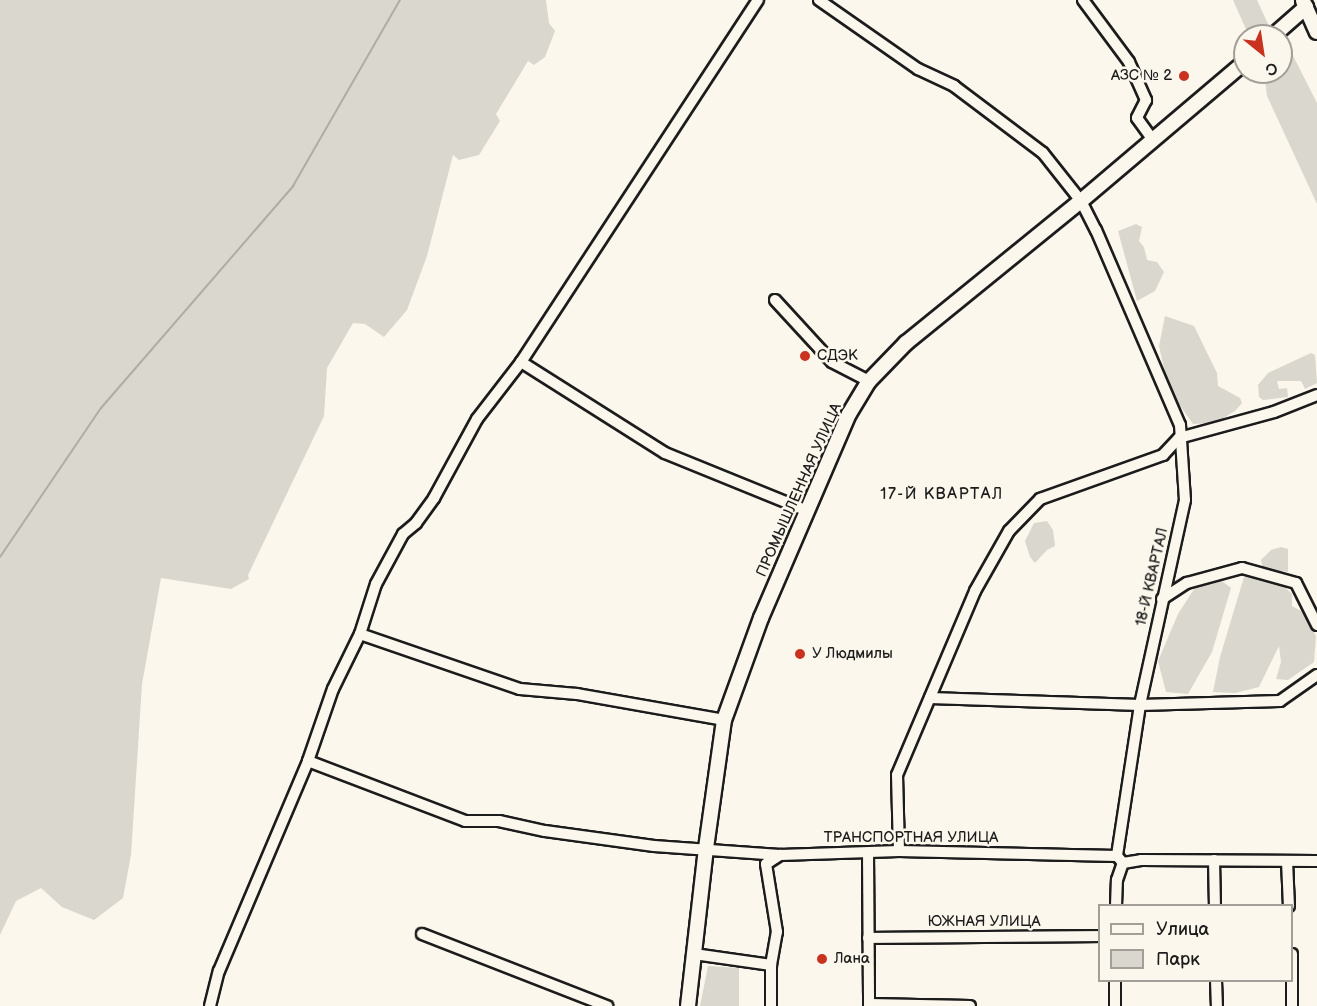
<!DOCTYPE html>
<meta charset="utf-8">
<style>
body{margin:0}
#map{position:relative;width:1317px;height:1006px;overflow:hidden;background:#fbf7ec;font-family:"Balsamiq Sans",sans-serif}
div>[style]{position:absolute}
.green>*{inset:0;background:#dad7ce}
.stream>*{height:2px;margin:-1px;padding:0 1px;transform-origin:1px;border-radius:1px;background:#afaca5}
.roads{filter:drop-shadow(2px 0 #1c1c1c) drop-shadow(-2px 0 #1c1c1c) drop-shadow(0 2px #1c1c1c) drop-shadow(0 -2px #1c1c1c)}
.minor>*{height:10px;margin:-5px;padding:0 5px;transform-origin:5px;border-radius:5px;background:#fbf7ec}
.major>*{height:14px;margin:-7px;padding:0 7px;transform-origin:7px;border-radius:7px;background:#fbf7ec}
.dots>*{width:16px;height:16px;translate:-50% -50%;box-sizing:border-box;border:3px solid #fbf7ec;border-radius:50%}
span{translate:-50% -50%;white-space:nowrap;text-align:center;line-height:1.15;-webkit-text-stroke:5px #fbf7ec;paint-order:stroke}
.poi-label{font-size:15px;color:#1c1c1c}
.right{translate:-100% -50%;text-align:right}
.left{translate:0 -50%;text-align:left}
.street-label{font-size:15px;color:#1c1c1c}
.neighbourhood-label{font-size:16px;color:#1c1c1c;letter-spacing:1.5px}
.legend{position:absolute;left:1098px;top:904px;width:195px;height:78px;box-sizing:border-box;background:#fbf7ec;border:2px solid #a29f99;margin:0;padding:8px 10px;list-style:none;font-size:18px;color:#1c1c1c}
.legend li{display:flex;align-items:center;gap:12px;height:30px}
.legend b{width:30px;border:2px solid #a29f99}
.north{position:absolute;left:1233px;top:24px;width:60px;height:60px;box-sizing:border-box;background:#fbf7ec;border:2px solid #a29f99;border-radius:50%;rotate:150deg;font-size:16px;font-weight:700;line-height:24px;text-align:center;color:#1c1c1c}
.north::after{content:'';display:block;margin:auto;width:21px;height:27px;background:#c8321e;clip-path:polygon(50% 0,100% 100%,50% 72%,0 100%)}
</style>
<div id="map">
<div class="green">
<div style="clip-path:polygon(0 0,546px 0,549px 23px,555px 31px,545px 57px,534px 65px,528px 61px,496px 114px,500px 121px,479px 155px,459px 160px,453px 155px,427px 256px,407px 310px,384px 337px,365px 324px,353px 323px,327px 368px,324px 416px,248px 575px,249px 579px,231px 589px,161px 578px,142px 684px,131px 855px,123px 898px,94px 920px,62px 907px,41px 888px,16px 901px,0 935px)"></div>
<div style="clip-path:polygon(1233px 0,1257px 0,1268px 24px,1255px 36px,1249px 36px)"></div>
<div style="clip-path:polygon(1284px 38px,1317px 103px,1317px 204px,1267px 96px,1264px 72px,1281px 72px,1281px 40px)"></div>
<div style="clip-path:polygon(1136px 224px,1142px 227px,1139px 241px,1144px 247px,1147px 260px,1157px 262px,1164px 272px,1155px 291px,1137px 301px,1118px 231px)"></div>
<div style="clip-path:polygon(1165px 316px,1194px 326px,1217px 373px,1218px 386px,1240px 398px,1242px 403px,1235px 411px,1215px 423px,1193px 424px,1169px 390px,1159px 346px)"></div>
<div style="clip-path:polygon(1311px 353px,1315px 355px,1317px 383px,1305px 389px,1301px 381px,1277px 381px,1279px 389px,1287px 388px,1288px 397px,1263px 400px,1259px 397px,1258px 385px,1268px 373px)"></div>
<div style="clip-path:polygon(1047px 521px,1053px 530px,1055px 546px,1047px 550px,1035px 563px,1030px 557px,1025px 541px,1034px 523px)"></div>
<div style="clip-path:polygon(1281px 547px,1288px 549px,1288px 572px,1263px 569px,1261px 560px,1271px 550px)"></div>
<div style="clip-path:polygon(1244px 577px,1267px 578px,1282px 584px,1292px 594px,1292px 606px,1303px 612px,1316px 636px,1314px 662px,1288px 680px,1276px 679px,1281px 662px,1279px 646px,1259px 687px,1235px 693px,1213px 692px,1220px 657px)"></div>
<div style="clip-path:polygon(1218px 578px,1231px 588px,1212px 652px,1188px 694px,1166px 692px,1158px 661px,1178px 614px,1196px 586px)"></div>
<div style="clip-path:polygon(708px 966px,739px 968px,739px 1006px,700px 1006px)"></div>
</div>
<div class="stream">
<div style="left:0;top:557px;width:180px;rotate:-55.9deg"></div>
<div style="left:101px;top:408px;width:294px;rotate:-49.1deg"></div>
<div style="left:293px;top:186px;width:215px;rotate:-60.1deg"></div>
</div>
<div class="roads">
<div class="minor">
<div style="left:819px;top:0;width:121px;rotate:34.9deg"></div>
<div style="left:918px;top:69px;width:40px;rotate:25deg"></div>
<div style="left:954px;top:86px;width:111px;rotate:37deg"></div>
<div style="left:1043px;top:153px;width:61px;rotate:51.6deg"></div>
<div style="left:1081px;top:201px;width:33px;rotate:63deg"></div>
<div style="left:1096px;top:230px;width:212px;rotate:66.7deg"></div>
<div style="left:1180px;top:425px;width:75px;rotate:86.2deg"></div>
<div style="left:1185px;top:500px;width:210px;rotate:102.4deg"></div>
<div style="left:1140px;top:705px;width:153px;rotate:98.7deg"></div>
<div style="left:1117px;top:856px;width:9px;rotate:49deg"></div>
<div style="left:1083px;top:0;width:77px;rotate:53.4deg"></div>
<div style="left:1129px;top:62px;width:42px;rotate:65.9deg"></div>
<div style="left:1146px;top:100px;width:20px;rotate:117deg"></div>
<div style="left:1137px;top:118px;width:27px;rotate:54deg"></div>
<div style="left:775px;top:300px;width:84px;rotate:47.4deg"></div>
<div style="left:832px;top:362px;width:42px;rotate:27.2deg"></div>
<div style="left:521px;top:362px;width:170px;rotate:32.3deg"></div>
<div style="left:665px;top:453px;width:154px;rotate:22.1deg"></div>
<div style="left:1179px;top:438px;width:98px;rotate:-15.3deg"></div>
<div style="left:1274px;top:412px;width:46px;rotate:-21.6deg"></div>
<div style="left:1162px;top:599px;width:30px;rotate:-33deg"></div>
<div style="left:1187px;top:583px;width:57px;rotate:-15.3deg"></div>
<div style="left:1242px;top:568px;width:56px;rotate:15.5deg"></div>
<div style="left:1296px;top:583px;width:47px;rotate:63.4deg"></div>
<div style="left:360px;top:634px;width:169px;rotate:19deg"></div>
<div style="left:520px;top:689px;width:57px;rotate:5deg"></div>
<div style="left:577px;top:694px;width:149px;rotate:10deg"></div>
<div style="left:930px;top:698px;width:210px;rotate:1.9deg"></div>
<div style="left:1140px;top:705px;width:140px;rotate:-1.6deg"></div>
<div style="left:1280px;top:701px;width:45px;rotate:-35.1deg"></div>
<div style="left:308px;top:761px;width:168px;rotate:20.9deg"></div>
<div style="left:465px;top:821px;width:34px"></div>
<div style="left:499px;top:821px;width:47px;rotate:12.3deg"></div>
<div style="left:545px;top:831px;width:110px;rotate:7.8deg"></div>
<div style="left:654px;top:846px;width:126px;rotate:4.1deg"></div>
<div style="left:780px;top:855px;width:119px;rotate:-1.9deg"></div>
<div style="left:899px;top:851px;width:218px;rotate:1.3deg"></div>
<div style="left:899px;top:851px;width:76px;rotate:-91.5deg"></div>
<div style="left:897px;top:775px;width:200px;rotate:-67deg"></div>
<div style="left:975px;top:591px;width:69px;rotate:-60.5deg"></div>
<div style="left:1009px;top:531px;width:45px;rotate:-45.9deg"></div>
<div style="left:1040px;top:499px;width:131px;rotate:-19.7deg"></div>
<div style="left:1163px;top:455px;width:23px;rotate:-47deg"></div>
<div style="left:868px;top:853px;width:153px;rotate:89.6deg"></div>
<div style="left:1214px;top:860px;width:46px;rotate:88.8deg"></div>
<div style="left:1287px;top:861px;width:45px;rotate:87.5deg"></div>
<div style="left:1123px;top:863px;width:18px;rotate:-9deg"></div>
<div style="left:1141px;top:860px;width:176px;rotate:0.3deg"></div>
<div style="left:1116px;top:906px;width:26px;rotate:-88deg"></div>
<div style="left:1117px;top:880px;width:18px;rotate:-71deg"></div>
<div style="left:422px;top:934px;width:199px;rotate:21.3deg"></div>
<div style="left:868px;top:938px;width:232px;rotate:-0.5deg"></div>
<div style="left:694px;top:954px;width:78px;rotate:8.1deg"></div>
<div style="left:1292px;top:954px;width:52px;rotate:90deg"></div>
<div style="left:1216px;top:980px;width:26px;rotate:88deg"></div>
<div style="left:869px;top:1004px;width:101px;rotate:1.1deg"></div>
<div style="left:210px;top:1006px;width:36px;rotate:-76deg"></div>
<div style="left:219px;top:971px;width:228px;rotate:-67deg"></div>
<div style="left:308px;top:761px;width:76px;rotate:-70.9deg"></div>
<div style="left:333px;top:689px;width:61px;rotate:-63.9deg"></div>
<div style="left:360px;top:634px;width:52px;rotate:-72.3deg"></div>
<div style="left:376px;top:584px;width:57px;rotate:-61.6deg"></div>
<div style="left:403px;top:534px;width:17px;rotate:-40deg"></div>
<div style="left:416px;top:523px;width:31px;rotate:-54deg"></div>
<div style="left:434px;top:498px;width:90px;rotate:-61.4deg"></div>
<div style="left:477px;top:419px;width:72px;rotate:-52.3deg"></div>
<div style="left:521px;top:362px;width:433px;rotate:-56.8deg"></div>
<div style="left:771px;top:1006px;width:41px;rotate:-90deg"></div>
<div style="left:771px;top:965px;width:34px;rotate:-80deg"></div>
<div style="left:777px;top:932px;width:69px;rotate:-99.2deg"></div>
<div style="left:766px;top:864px;width:17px;rotate:-33deg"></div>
<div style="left:1115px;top:1006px;width:26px;rotate:-90deg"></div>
</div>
<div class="major">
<div style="left:1303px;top:1px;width:34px;rotate:66deg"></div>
<div style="left:1273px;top:36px;width:44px;rotate:-41.3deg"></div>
<div style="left:688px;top:1006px;width:159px;rotate:-83.5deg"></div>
<div style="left:706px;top:848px;width:129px;rotate:-82deg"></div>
<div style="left:724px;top:720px;width:109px;rotate:-70.1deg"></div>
<div style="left:761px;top:618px;width:222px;rotate:-66.7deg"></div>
<div style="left:849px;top:414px;width:39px;rotate:-59deg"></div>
<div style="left:869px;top:381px;width:53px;rotate:-45.8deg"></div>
<div style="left:906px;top:343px;width:225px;rotate:-39.1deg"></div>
<div style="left:1081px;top:201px;width:215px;rotate:-40.3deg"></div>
</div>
</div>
<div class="dots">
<div style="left:1184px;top:76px;background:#c8321e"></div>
<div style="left:805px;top:356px;background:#c8321e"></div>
<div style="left:800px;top:654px;background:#c8321e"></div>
<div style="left:822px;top:959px;background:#c8321e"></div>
</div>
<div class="poi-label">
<span class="right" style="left:1172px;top:76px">АЗС № 2</span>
<span class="left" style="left:817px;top:356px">СДЭК</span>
<span class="left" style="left:812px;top:654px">У Людмилы</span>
<span class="left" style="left:834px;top:959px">Лана</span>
</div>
<div class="street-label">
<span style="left:799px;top:490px;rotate:-66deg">ПРОМЫШЛЕННАЯ УЛИЦА</span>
<span style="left:1152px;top:577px;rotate:-77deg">18-Й КВАРТАЛ</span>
<span style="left:911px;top:838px">ТРАНСПОРТНАЯ УЛИЦА</span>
<span style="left:984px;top:922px">ЮЖНАЯ УЛИЦА</span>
</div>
<div class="neighbourhood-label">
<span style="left:942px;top:495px">17-Й КВАРТАЛ</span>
</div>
<ul class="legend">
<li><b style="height:8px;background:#fbf7ec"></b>Улица</li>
<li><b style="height:16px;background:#dad7ce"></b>Парк</li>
</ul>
<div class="north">С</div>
</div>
